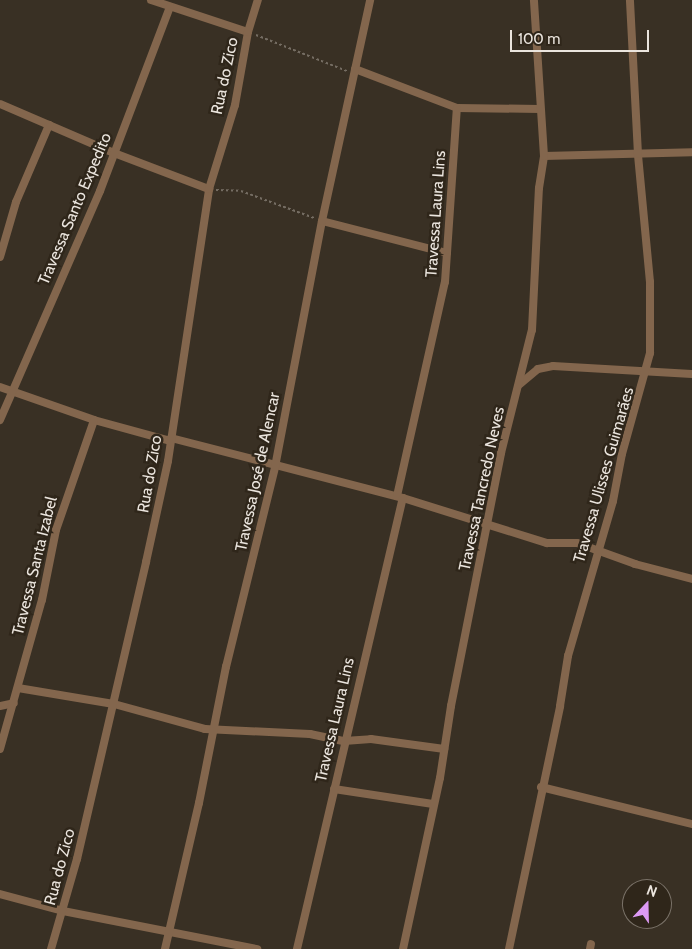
<!DOCTYPE html>
<meta charset="utf-8">
<style>
body{margin:0}
#map{position:relative;width:692px;height:949px;overflow:hidden;background:#393024;font-family:Cabin,sans-serif}
div>[style]{position:absolute}
.path>*{height:2px;margin-top:-1px;transform-origin:0;background:repeating-linear-gradient(90deg,#756d63 0 2.5px,transparent 0 5px)}
.minor>*{height:8px;margin:-4px;padding:0 4px;transform-origin:4px;border-radius:4px;background:#83664d}
span{translate:-50% -50%;white-space:nowrap;text-align:center;line-height:1.15;-webkit-text-stroke:5px #2f261a;paint-order:stroke}
.street-label{font-size:16px;color:#ebe5de}
.north{position:absolute;left:622px;top:879px;width:50px;height:50px;box-sizing:border-box;background:#2f261a;border:1px solid #7a7268;border-radius:50%;rotate:21deg;font-size:14px;font-weight:700;line-height:20px;text-align:center;color:#ebe5de}
.north::after{content:'';display:block;margin:auto;width:18px;height:22px;background:#dc99f4;clip-path:polygon(50% 0,100% 100%,50% 72%,0 100%)}
.scale{position:absolute;left:510px;top:30px;width:139px;height:22px;box-sizing:border-box;border:2px solid #ebe5de;border-top:0;padding-left:6px;font-size:15px;line-height:18px;white-space:nowrap;color:#ebe5de;-webkit-text-stroke:4px #2f261a;paint-order:stroke}
</style>
<div id="map">
<div class="path">
<div style="left:256px;top:35px;width:98px;rotate:21.6deg"></div>
<div style="left:216px;top:190px;width:25px;rotate:2deg"></div>
<div style="left:241px;top:191px;width:78px;rotate:20.3deg"></div>
</div>
<div class="minor">
<div style="left:151px;top:0;width:102px;rotate:18.3deg"></div>
<div style="left:355px;top:69px;width:109px;rotate:20.9deg"></div>
<div style="left:457px;top:108px;width:83px;rotate:0.7deg"></div>
<div style="left:0;top:104px;width:124px;rotate:23.3deg"></div>
<div style="left:114px;top:153px;width:102px;rotate:20.8deg"></div>
<div style="left:544px;top:156px;width:148px;rotate:-1.5deg"></div>
<div style="left:322px;top:221px;width:129px;rotate:14.4deg"></div>
<div style="left:0;top:257px;width:57px;rotate:-73.8deg"></div>
<div style="left:16px;top:202px;width:84px;rotate:-66.8deg"></div>
<div style="left:520px;top:384px;width:23px;rotate:-40deg"></div>
<div style="left:538px;top:369px;width:15px;rotate:-11deg"></div>
<div style="left:553px;top:366px;width:139px;rotate:3.3deg"></div>
<div style="left:0;top:387px;width:100px;rotate:19.3deg"></div>
<div style="left:94px;top:420px;width:79px;rotate:15.4deg"></div>
<div style="left:0;top:420px;width:250px;rotate:-66.4deg"></div>
<div style="left:100px;top:191px;width:197px;rotate:-69.2deg"></div>
<div style="left:171px;top:438px;width:240px;rotate:14.5deg"></div>
<div style="left:403px;top:498px;width:151px;rotate:17.4deg"></div>
<div style="left:547px;top:543px;width:30px"></div>
<div style="left:577px;top:543px;width:62px;rotate:19.9deg"></div>
<div style="left:635px;top:564px;width:59px;rotate:14.7deg"></div>
<div style="left:397px;top:496px;width:219px;rotate:-77.4deg"></div>
<div style="left:445px;top:282px;width:174px;rotate:-86.1deg"></div>
<div style="left:18px;top:688px;width:97px;rotate:9.5deg"></div>
<div style="left:114px;top:704px;width:94px;rotate:15.4deg"></div>
<div style="left:205px;top:729px;width:105px;rotate:2.7deg"></div>
<div style="left:310px;top:734px;width:35px;rotate:12deg"></div>
<div style="left:344px;top:741px;width:27px;rotate:-4deg"></div>
<div style="left:371px;top:739px;width:74px;rotate:7.8deg"></div>
<div style="left:0;top:706px;width:14px;rotate:-12deg"></div>
<div style="left:0;top:749px;width:155px;rotate:-74.3deg"></div>
<div style="left:42px;top:600px;width:71px;rotate:-78.7deg"></div>
<div style="left:56px;top:530px;width:116px;rotate:-70.9deg"></div>
<div style="left:541px;top:787px;width:155px;rotate:13.8deg"></div>
<div style="left:334px;top:789px;width:100px;rotate:8.6deg"></div>
<div style="left:0;top:894px;width:65px;rotate:15.1deg"></div>
<div style="left:63px;top:911px;width:198px;rotate:11.1deg"></div>
<div style="left:51px;top:949px;width:94px;rotate:-73.9deg"></div>
<div style="left:77px;top:859px;width:305px;rotate:-76.9deg"></div>
<div style="left:146px;top:562px;width:103px;rotate:-77.7deg"></div>
<div style="left:168px;top:461px;width:275px;rotate:-81.4deg"></div>
<div style="left:209px;top:189px;width:88px;rotate:-72.8deg"></div>
<div style="left:235px;top:105px;width:74px;rotate:-79.9deg"></div>
<div style="left:248px;top:32px;width:34px;rotate:-73deg"></div>
<div style="left:165px;top:949px;width:150px;rotate:-76.9deg"></div>
<div style="left:199px;top:803px;width:139px;rotate:-78.8deg"></div>
<div style="left:226px;top:667px;width:206px;rotate:-76.2deg"></div>
<div style="left:275px;top:467px;width:250px;rotate:-79.2deg"></div>
<div style="left:322px;top:221px;width:226px;rotate:-77.7deg"></div>
<div style="left:297px;top:949px;width:463px;rotate:-76.8deg"></div>
<div style="left:403px;top:949px;width:175px;rotate:-77.8deg"></div>
<div style="left:440px;top:778px;width:73px;rotate:-81.3deg"></div>
<div style="left:451px;top:706px;width:258px;rotate:-78.8deg"></div>
<div style="left:501px;top:453px;width:127px;rotate:-75.9deg"></div>
<div style="left:532px;top:330px;width:142px;rotate:-87.2deg"></div>
<div style="left:539px;top:188px;width:32px;rotate:-81deg"></div>
<div style="left:544px;top:156px;width:156px;rotate:-93.7deg"></div>
<div style="left:509px;top:949px;width:248px;rotate:-78.1deg"></div>
<div style="left:560px;top:706px;width:51px;rotate:-80.9deg"></div>
<div style="left:568px;top:656px;width:161px;rotate:-73.8deg"></div>
<div style="left:613px;top:501px;width:48px;rotate:-79.2deg"></div>
<div style="left:622px;top:454px;width:105px;rotate:-74.5deg"></div>
<div style="left:650px;top:353px;width:71px;rotate:-90deg"></div>
<div style="left:650px;top:282px;width:129px;rotate:-95.4deg"></div>
<div style="left:638px;top:154px;width:154px;rotate:-93deg"></div>
<div style="left:590px;top:949px;width:5px;rotate:-79deg"></div>
</div>
<div class="street-label">
<span style="left:225px;top:76px;rotate:-78deg">Rua do Zico</span>
<span style="left:75px;top:209px;rotate:-67deg">Travessa Santo Expedito</span>
<span style="left:436px;top:214px;rotate:-86deg">Travessa Laura Lins</span>
<span style="left:258px;top:472px;rotate:-78deg">Travessa José de Alencar</span>
<span style="left:150px;top:474px;rotate:-80deg">Rua do Zico</span>
<span style="left:604px;top:475px;rotate:-74deg">Travessa Ulisses Guimarães</span>
<span style="left:482px;top:489px;rotate:-78deg">Travessa Tancredo Neves</span>
<span style="left:35px;top:566px;rotate:-76deg">Travessa Santa Izabel</span>
<span style="left:335px;top:720px;rotate:-77deg">Travessa Laura Lins</span>
<span style="left:60px;top:867px;rotate:-75deg">Rua do Zico</span>
</div>
<div class="north">N</div>
<div class="scale">100 m</div>
</div>
